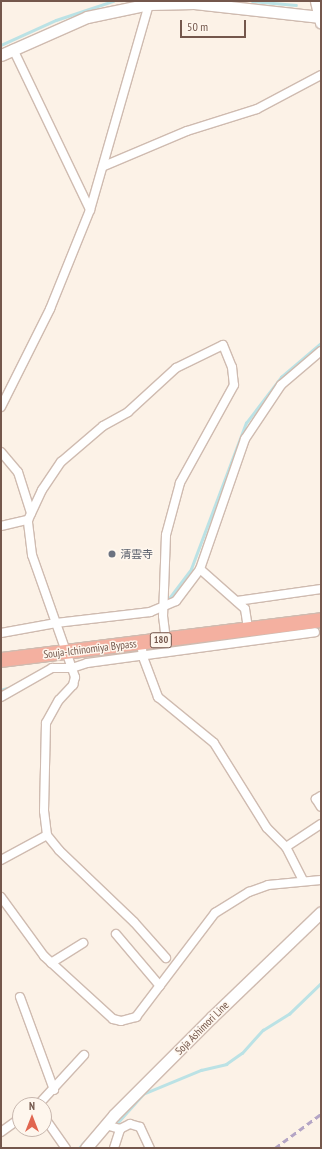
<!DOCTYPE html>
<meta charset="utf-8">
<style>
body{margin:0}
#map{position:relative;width:322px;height:1149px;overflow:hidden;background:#fcf2e7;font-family:"PT Sans Narrow","Noto Sans JP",sans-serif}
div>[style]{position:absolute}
.stream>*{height:2.5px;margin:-1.25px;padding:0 1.25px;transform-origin:1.25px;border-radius:1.25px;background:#bbe2e5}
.roads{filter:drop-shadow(1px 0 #cfbbb0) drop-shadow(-1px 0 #cfbbb0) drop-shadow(0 1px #cfbbb0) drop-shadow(0 -1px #cfbbb0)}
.street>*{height:8px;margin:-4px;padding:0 4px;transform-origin:4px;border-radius:4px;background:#fff}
.secondary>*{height:11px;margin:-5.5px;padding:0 5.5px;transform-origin:5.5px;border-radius:5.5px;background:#fff}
.highway>*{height:14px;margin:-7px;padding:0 7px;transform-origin:7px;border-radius:7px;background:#f4b0a0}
.rail>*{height:2.5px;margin-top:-1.25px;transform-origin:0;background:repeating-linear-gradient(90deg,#b4a5c5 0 6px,transparent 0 10px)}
.dots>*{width:11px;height:11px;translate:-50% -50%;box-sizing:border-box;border:2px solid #fef6ed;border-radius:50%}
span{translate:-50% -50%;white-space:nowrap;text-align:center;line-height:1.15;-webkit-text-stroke:3px #fef6ed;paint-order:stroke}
.shield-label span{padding:1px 3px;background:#fef6ed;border:1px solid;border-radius:3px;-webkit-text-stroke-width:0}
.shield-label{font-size:10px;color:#74574c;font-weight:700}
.worship-label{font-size:11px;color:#5b616d}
.left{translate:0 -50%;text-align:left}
.street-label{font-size:11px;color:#74574c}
.frame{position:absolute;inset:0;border:2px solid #74574c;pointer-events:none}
.north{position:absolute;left:12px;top:1097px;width:40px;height:40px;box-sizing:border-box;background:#fef6ed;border:1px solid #c7b6ad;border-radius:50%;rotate:0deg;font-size:11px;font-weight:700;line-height:16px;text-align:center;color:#74574c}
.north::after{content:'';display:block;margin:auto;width:14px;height:18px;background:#e16650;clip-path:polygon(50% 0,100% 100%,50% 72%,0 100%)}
.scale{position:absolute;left:180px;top:20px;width:66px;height:18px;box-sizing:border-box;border:2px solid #74574c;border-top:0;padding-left:5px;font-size:12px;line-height:14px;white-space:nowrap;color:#74574c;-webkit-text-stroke:3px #fef6ed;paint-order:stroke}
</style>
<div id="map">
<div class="stream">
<i style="left:252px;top:1px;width:44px;rotate:5.2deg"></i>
<i style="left:1px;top:45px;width:60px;rotate:-24.4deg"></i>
<i style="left:56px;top:20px;width:60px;rotate:-18.4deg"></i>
<i style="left:170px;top:597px;width:35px;rotate:-53deg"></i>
<i style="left:191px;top:569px;width:156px;rotate:-69.4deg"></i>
<i style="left:246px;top:423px;width:58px;rotate:-52.7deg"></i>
<i style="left:281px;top:377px;width:52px;rotate:-40.4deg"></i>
<i style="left:1px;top:690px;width:6px;rotate:-18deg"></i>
<i style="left:115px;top:1122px;width:3px"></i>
<i style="left:118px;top:1122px;width:38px;rotate:-48deg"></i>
<i style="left:143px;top:1094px;width:63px;rotate:-22.5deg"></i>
<i style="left:201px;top:1070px;width:26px;rotate:-13deg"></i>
<i style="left:226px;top:1064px;width:19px;rotate:-35deg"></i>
<i style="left:242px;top:1053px;width:31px;rotate:-48deg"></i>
<i style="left:263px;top:1030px;width:31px;rotate:-32deg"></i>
<i style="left:289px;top:1014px;width:45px;rotate:-44.1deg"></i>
<i style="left:79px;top:1148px;width:8px;rotate:-50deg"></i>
</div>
<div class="roads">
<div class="street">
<i style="left:13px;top:49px;width:178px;rotate:64.4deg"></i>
<i style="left:104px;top:166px;width:90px;rotate:-22.9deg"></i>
<i style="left:187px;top:131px;width:73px;rotate:-17.4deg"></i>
<i style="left:257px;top:109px;width:72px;rotate:-28deg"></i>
<i style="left:1px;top:407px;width:110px;rotate:-63.4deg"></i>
<i style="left:50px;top:309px;width:107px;rotate:-68deg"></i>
<i style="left:90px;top:210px;width:217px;rotate:-74deg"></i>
<i style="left:1px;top:452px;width:26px;rotate:50deg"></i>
<i style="left:18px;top:472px;width:43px;rotate:72.4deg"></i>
<i style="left:1px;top:526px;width:28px;rotate:-13deg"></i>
<i style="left:200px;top:569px;width:60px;rotate:41.6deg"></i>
<i style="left:245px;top:609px;width:20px;rotate:81deg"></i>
<i style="left:237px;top:601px;width:85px;rotate:-8.1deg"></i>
<i style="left:1px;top:633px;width:56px;rotate:-10.3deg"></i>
<i style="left:56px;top:623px;width:95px;rotate:-6.7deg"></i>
<i style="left:150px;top:612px;width:28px;rotate:-23deg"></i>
<i style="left:176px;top:601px;width:40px;rotate:-53deg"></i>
<i style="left:200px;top:569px;width:138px;rotate:-70.9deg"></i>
<i style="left:245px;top:439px;width:65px;rotate:-56.3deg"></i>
<i style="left:281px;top:385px;width:52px;rotate:-40.4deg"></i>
<i style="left:141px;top:642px;width:15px;rotate:82deg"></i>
<i style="left:143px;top:657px;width:43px;rotate:69.4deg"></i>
<i style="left:158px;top:697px;width:72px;rotate:39.4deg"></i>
<i style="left:214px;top:743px;width:100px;rotate:58.1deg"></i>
<i style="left:267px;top:828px;width:27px;rotate:45deg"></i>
<i style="left:286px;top:847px;width:38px;rotate:63deg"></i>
<i style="left:1px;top:697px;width:59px;rotate:-29.6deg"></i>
<i style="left:52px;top:668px;width:20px"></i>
<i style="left:72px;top:668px;width:16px;rotate:-18deg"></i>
<i style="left:87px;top:663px;width:230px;rotate:-7.7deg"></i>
<i style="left:321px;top:796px;width:6px;rotate:149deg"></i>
<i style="left:316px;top:799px;width:9px;rotate:58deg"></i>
<i style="left:286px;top:847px;width:42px;rotate:-33.3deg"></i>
<i style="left:1px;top:860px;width:52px;rotate:-28.5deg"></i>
<i style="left:1px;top:897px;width:73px;rotate:53.9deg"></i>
<i style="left:44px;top:956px;width:93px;rotate:42.4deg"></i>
<i style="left:113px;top:1019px;width:8px;rotate:14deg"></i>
<i style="left:121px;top:1021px;width:16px;rotate:-15deg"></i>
<i style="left:136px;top:1017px;width:131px;rotate:-52.8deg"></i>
<i style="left:215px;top:913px;width:40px;rotate:-32deg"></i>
<i style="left:249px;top:892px;width:20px;rotate:-20deg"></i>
<i style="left:268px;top:885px;width:53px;rotate:-5.4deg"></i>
<i style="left:116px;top:934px;width:68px;rotate:49.8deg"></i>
<i style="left:166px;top:958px;width:48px;rotate:-131.6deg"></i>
<i style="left:134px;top:922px;width:104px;rotate:-136.2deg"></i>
<i style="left:59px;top:850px;width:19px;rotate:-129deg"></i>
<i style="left:47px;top:835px;width:24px;rotate:-97deg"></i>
<i style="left:44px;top:811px;width:88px;rotate:-88.7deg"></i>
<i style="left:46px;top:723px;width:26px;rotate:-61deg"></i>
<i style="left:59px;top:700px;width:21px;rotate:-47deg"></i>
<i style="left:73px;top:685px;width:8px;rotate:-76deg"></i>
<i style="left:75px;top:677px;width:129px;rotate:-109.4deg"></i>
<i style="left:32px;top:555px;width:35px;rotate:-97deg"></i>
<i style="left:28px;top:520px;width:33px;rotate:-65deg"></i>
<i style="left:42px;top:490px;width:34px;rotate:-56deg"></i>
<i style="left:61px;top:462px;width:55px;rotate:-40.6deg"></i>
<i style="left:103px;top:426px;width:29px;rotate:-29deg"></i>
<i style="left:128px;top:412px;width:65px;rotate:-42.5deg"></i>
<i style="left:176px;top:368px;width:52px;rotate:-26.1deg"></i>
<i style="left:223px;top:345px;width:24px;rotate:68deg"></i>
<i style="left:232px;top:367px;width:18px;rotate:84deg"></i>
<i style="left:234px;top:385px;width:112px;rotate:118.9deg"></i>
<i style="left:180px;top:483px;width:54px;rotate:105.1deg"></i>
<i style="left:166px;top:535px;width:81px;rotate:92.1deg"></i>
<i style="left:163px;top:616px;width:23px;rotate:83deg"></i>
<i style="left:51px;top:963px;width:38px;rotate:-32deg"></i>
<i style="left:20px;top:997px;width:99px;rotate:69.9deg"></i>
<i style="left:38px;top:1105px;width:68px;rotate:-47.4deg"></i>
<i style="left:44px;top:1117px;width:38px;rotate:55deg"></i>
<i style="left:106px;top:1125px;width:15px;rotate:16deg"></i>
<i style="left:120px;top:1129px;width:11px;rotate:-27deg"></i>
<i style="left:130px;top:1124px;width:10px;rotate:17deg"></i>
<i style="left:140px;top:1127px;width:23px;rotate:65deg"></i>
<i style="left:1px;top:1132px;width:24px;rotate:-36deg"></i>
<i style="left:114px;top:1148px;width:20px;rotate:-72deg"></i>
</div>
<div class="secondary">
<i style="left:316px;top:1px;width:22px;rotate:77deg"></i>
<i style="left:1px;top:55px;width:94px;rotate:-23.8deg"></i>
<i style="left:87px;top:17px;width:63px;rotate:-11.8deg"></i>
<i style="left:149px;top:4px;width:45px;rotate:-1.3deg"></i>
<i style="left:194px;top:3px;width:127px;rotate:6.3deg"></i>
<i style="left:86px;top:1148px;width:43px;rotate:-49.7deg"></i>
<i style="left:114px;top:1115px;width:139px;rotate:-45deg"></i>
<i style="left:212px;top:1017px;width:151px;rotate:-43.9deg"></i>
</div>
<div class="highway">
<i style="left:1px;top:660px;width:322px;rotate:-7.1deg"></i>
</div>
</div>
<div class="rail">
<i style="left:275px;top:1148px;width:57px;rotate:-36.5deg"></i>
</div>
<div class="dots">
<i style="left:112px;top:554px;background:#6b7280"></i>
</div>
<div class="shield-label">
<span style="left:161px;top:640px">180</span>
</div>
<div class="worship-label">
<span class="left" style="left:120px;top:554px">清雲寺</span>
</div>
<div class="street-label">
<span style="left:90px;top:649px;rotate:-7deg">Souja-Ichinomiya Bypass</span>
<span style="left:202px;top:1028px;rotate:-45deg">Soja Ashimori Line</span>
</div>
<div class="frame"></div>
<div class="north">N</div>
<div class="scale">50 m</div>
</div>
